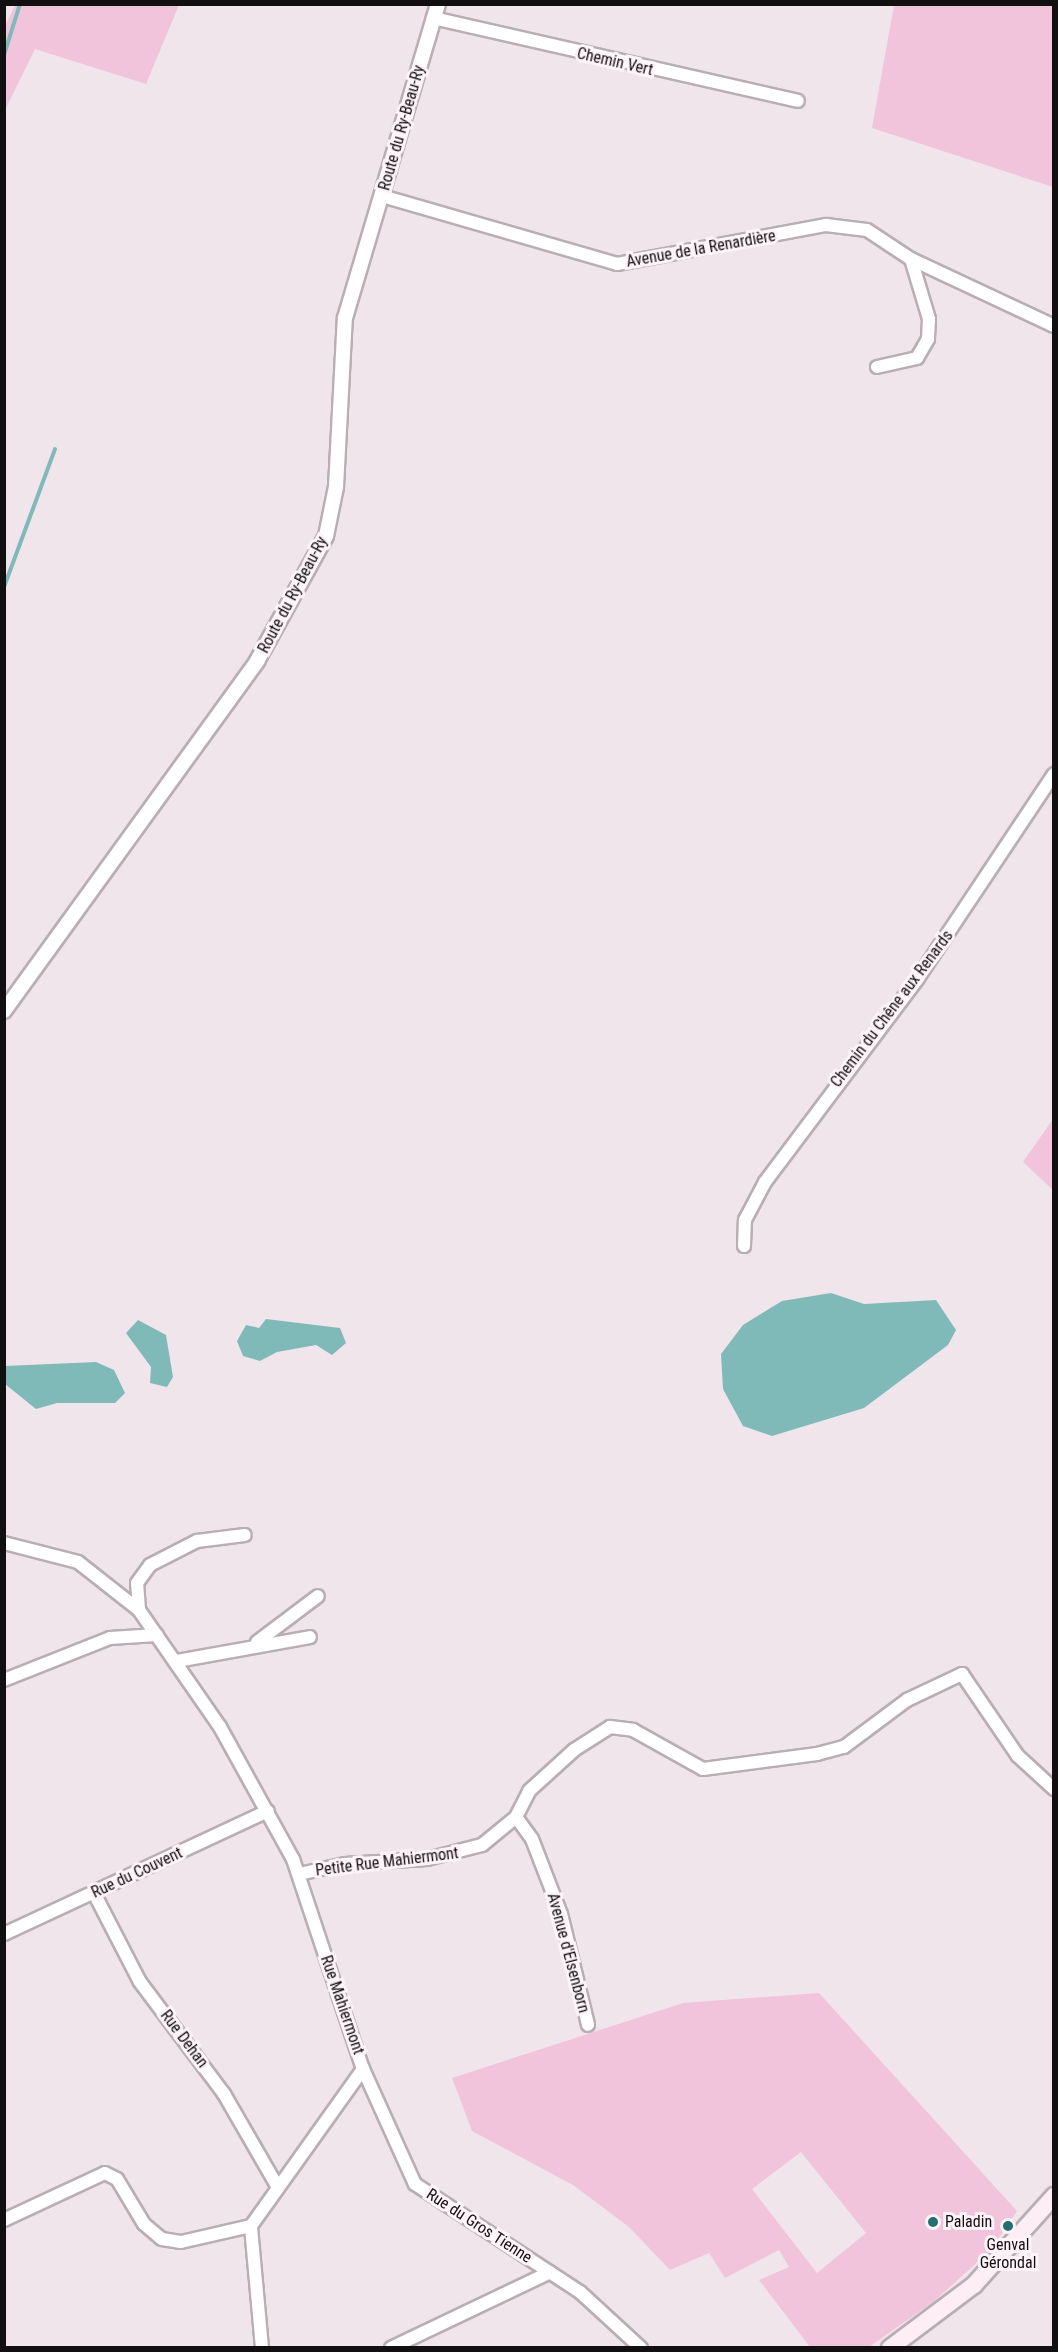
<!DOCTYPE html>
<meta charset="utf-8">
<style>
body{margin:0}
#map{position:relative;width:1058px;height:2352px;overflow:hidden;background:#f0e5eb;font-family:"Roboto Condensed",sans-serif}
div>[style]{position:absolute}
.green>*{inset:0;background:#f1c4dc}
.water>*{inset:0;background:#7fbab9}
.stream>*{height:4px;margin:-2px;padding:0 2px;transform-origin:2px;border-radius:2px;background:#7fbab9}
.roads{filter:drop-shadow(2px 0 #b8aeb3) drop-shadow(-2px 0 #b8aeb3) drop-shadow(0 2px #b8aeb3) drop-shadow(0 -2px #b8aeb3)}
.minor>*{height:12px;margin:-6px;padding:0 6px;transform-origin:6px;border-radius:6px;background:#fff}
.tertiary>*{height:14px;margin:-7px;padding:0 7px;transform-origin:7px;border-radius:7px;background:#fff}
.secondary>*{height:16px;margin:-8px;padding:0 8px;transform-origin:8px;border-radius:8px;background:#fdeef6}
.dots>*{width:16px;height:16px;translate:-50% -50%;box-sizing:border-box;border:3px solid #fef3f8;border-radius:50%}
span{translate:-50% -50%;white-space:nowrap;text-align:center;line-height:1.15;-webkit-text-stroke:6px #fef3f8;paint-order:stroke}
.street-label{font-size:16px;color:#120f11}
.poi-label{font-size:16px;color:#120f11}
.left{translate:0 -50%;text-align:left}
.frame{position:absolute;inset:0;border:6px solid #120f11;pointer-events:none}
</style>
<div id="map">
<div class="green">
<i style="clip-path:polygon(15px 5px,15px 4px,179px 5px,146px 84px,35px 49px,5px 110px,5px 26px)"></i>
<i style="clip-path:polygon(894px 5px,1053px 5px,1053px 187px,872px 128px)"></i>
<i style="clip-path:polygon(1053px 1119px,1053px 1190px,1023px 1162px)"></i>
<i style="clip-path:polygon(evenodd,819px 1993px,1017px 2211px,990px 2251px,933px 2302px,869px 2347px,810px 2347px,759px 2280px,789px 2267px,779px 2250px,725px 2278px,709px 2253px,670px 2270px,629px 2227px,573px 2185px,472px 2131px,452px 2078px,683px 2003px,819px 1993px,801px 2152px,866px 2233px,817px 2273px,752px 2189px,801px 2152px)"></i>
</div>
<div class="water">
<i style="clip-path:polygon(831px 1293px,864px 1304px,936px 1300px,956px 1330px,948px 1345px,864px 1408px,772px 1436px,743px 1426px,723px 1389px,721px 1354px,743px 1325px,782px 1301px)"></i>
<i style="clip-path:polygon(266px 1319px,340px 1328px,346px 1343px,332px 1355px,316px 1345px,277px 1352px,260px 1361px,243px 1356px,237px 1341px,246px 1325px,259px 1328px)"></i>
<i style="clip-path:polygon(138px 1320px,166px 1335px,173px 1377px,167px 1387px,150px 1383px,151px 1367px,126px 1333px)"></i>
<i style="clip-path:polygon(96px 1362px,114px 1370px,125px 1393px,115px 1403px,57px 1403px,36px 1409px,5px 1384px,5px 1366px)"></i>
</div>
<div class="stream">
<i style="left:4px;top:55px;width:53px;rotate:-72.6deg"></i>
<i style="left:4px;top:587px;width:147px;rotate:-69.7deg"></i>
</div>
<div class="roads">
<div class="minor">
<i style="left:433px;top:18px;width:374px;rotate:12.8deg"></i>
<i style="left:382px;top:196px;width:245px;rotate:16.1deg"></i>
<i style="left:617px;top:264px;width:213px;rotate:-10.6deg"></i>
<i style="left:826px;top:225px;width:41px;rotate:7deg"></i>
<i style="left:867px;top:230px;width:53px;rotate:33.4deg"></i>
<i style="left:911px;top:259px;width:63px;rotate:73.3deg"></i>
<i style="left:929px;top:319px;width:20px;rotate:93deg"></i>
<i style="left:928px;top:339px;width:22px;rotate:120deg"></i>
<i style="left:917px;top:358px;width:41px;rotate:167.3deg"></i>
<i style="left:911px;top:259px;width:158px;rotate:25.1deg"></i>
<i style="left:744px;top:1246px;width:26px;rotate:-88deg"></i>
<i style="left:745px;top:1220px;width:43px;rotate:-62.2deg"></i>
<i style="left:765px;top:1182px;width:255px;rotate:-53.1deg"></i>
<i style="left:918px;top:978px;width:245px;rotate:-56.3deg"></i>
<i style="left:4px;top:1543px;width:76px;rotate:14.4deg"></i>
<i style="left:78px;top:1562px;width:78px;rotate:38.2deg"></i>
<i style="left:139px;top:1610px;width:142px;rotate:55.3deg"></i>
<i style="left:220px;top:1727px;width:151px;rotate:61.1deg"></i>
<i style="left:293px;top:1859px;width:221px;rotate:71.6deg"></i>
<i style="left:363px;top:2069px;width:126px;rotate:65.7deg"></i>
<i style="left:415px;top:2184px;width:197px;rotate:33.2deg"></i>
<i style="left:580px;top:2292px;width:83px;rotate:42.6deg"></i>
<i style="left:139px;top:1610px;width:27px;rotate:-94deg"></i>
<i style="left:137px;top:1583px;width:22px;rotate:-54deg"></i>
<i style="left:150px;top:1565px;width:53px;rotate:-27.1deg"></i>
<i style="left:197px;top:1541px;width:48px;rotate:-7.1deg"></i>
<i style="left:257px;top:1642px;width:76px;rotate:-37deg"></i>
<i style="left:177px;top:1661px;width:135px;rotate:-10.2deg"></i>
<i style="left:4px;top:1680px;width:114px;rotate:-21.6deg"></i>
<i style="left:110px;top:1638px;width:47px;rotate:-3.7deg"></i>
<i style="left:516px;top:1817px;width:27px;rotate:54deg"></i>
<i style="left:532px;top:1839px;width:80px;rotate:68.9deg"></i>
<i style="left:561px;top:1914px;width:114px;rotate:76.3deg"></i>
<i style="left:299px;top:1874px;width:47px;rotate:-12.3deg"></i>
<i style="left:345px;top:1864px;width:82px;rotate:-3.5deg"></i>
<i style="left:427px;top:1859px;width:57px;rotate:-14.3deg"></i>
<i style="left:482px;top:1845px;width:44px;rotate:-39.5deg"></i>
<i style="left:516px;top:1817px;width:29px;rotate:-63deg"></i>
<i style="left:529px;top:1791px;width:61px;rotate:-42.3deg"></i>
<i style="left:574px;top:1750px;width:43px;rotate:-32.6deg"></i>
<i style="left:610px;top:1727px;width:23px;rotate:7deg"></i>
<i style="left:633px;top:1730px;width:80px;rotate:29.1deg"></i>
<i style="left:703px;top:1769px;width:115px;rotate:-7.5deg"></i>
<i style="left:817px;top:1754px;width:28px;rotate:-15deg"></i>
<i style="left:844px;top:1747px;width:79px;rotate:-36.7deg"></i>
<i style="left:907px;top:1700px;width:61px;rotate:-25.3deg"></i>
<i style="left:962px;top:1674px;width:99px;rotate:55.7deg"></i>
<i style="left:1018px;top:1756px;width:49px;rotate:42.5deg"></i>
<i style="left:94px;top:1893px;width:100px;rotate:62.7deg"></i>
<i style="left:140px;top:1982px;width:140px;rotate:53.1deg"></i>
<i style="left:224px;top:2094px;width:104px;rotate:60deg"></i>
<i style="left:4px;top:1934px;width:291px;rotate:-25deg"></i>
<i style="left:4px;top:2220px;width:111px;rotate:-25deg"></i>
<i style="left:105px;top:2173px;width:13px;rotate:27deg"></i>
<i style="left:117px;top:2179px;width:52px;rotate:59deg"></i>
<i style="left:144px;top:2224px;width:23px;rotate:40deg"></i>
<i style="left:162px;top:2239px;width:19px;rotate:9deg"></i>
<i style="left:181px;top:2242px;width:72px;rotate:-12.9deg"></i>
<i style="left:262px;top:2348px;width:122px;rotate:-95.2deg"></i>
<i style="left:251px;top:2226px;width:193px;rotate:-54.5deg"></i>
<i style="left:391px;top:2348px;width:176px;rotate:-25.5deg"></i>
</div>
<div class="tertiary">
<i style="left:4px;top:1011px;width:432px;rotate:-54.1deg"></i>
<i style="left:257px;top:661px;width:143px;rotate:-61.1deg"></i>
<i style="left:326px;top:536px;width:50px;rotate:-78.5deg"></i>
<i style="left:336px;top:487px;width:169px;rotate:-87deg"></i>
<i style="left:345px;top:318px;width:327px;rotate:-73.5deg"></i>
</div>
<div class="secondary">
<i style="left:890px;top:2348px;width:105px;rotate:-36.9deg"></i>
<i style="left:974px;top:2285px;width:120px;rotate:-48deg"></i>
</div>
</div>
<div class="dots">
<i style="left:933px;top:2222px;background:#246f6f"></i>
<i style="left:1008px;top:2226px;background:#246f6f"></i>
</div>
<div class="street-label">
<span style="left:615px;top:62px;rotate:13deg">Chemin Vert</span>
<span style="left:402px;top:128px;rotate:-74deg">Route du Ry-Beau-Ry</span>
<span style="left:701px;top:249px;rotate:-10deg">Avenue de la Renardière</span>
<span style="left:293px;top:595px;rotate:-62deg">Route du Ry-Beau-Ry</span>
<span style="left:892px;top:1009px;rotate:-53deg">Chemin du Chêne aux Renards</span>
<span style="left:387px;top:1862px;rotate:-7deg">Petite Rue Mahiermont</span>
<span style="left:137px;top:1873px;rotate:-25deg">Rue du Couvent</span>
<span style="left:568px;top:1953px;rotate:75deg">Avenue d'Elsenborn</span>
<span style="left:342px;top:2005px;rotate:71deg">Rue Mahiermont</span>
<span style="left:184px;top:2039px;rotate:53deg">Rue Dehan</span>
<span style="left:479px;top:2226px;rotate:33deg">Rue du Gros Tienne</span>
</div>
<div class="poi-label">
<span class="left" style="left:945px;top:2222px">Paladin</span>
<span style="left:1008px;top:2254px">Genval<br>Gérondal</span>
</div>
<div class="frame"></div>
</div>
